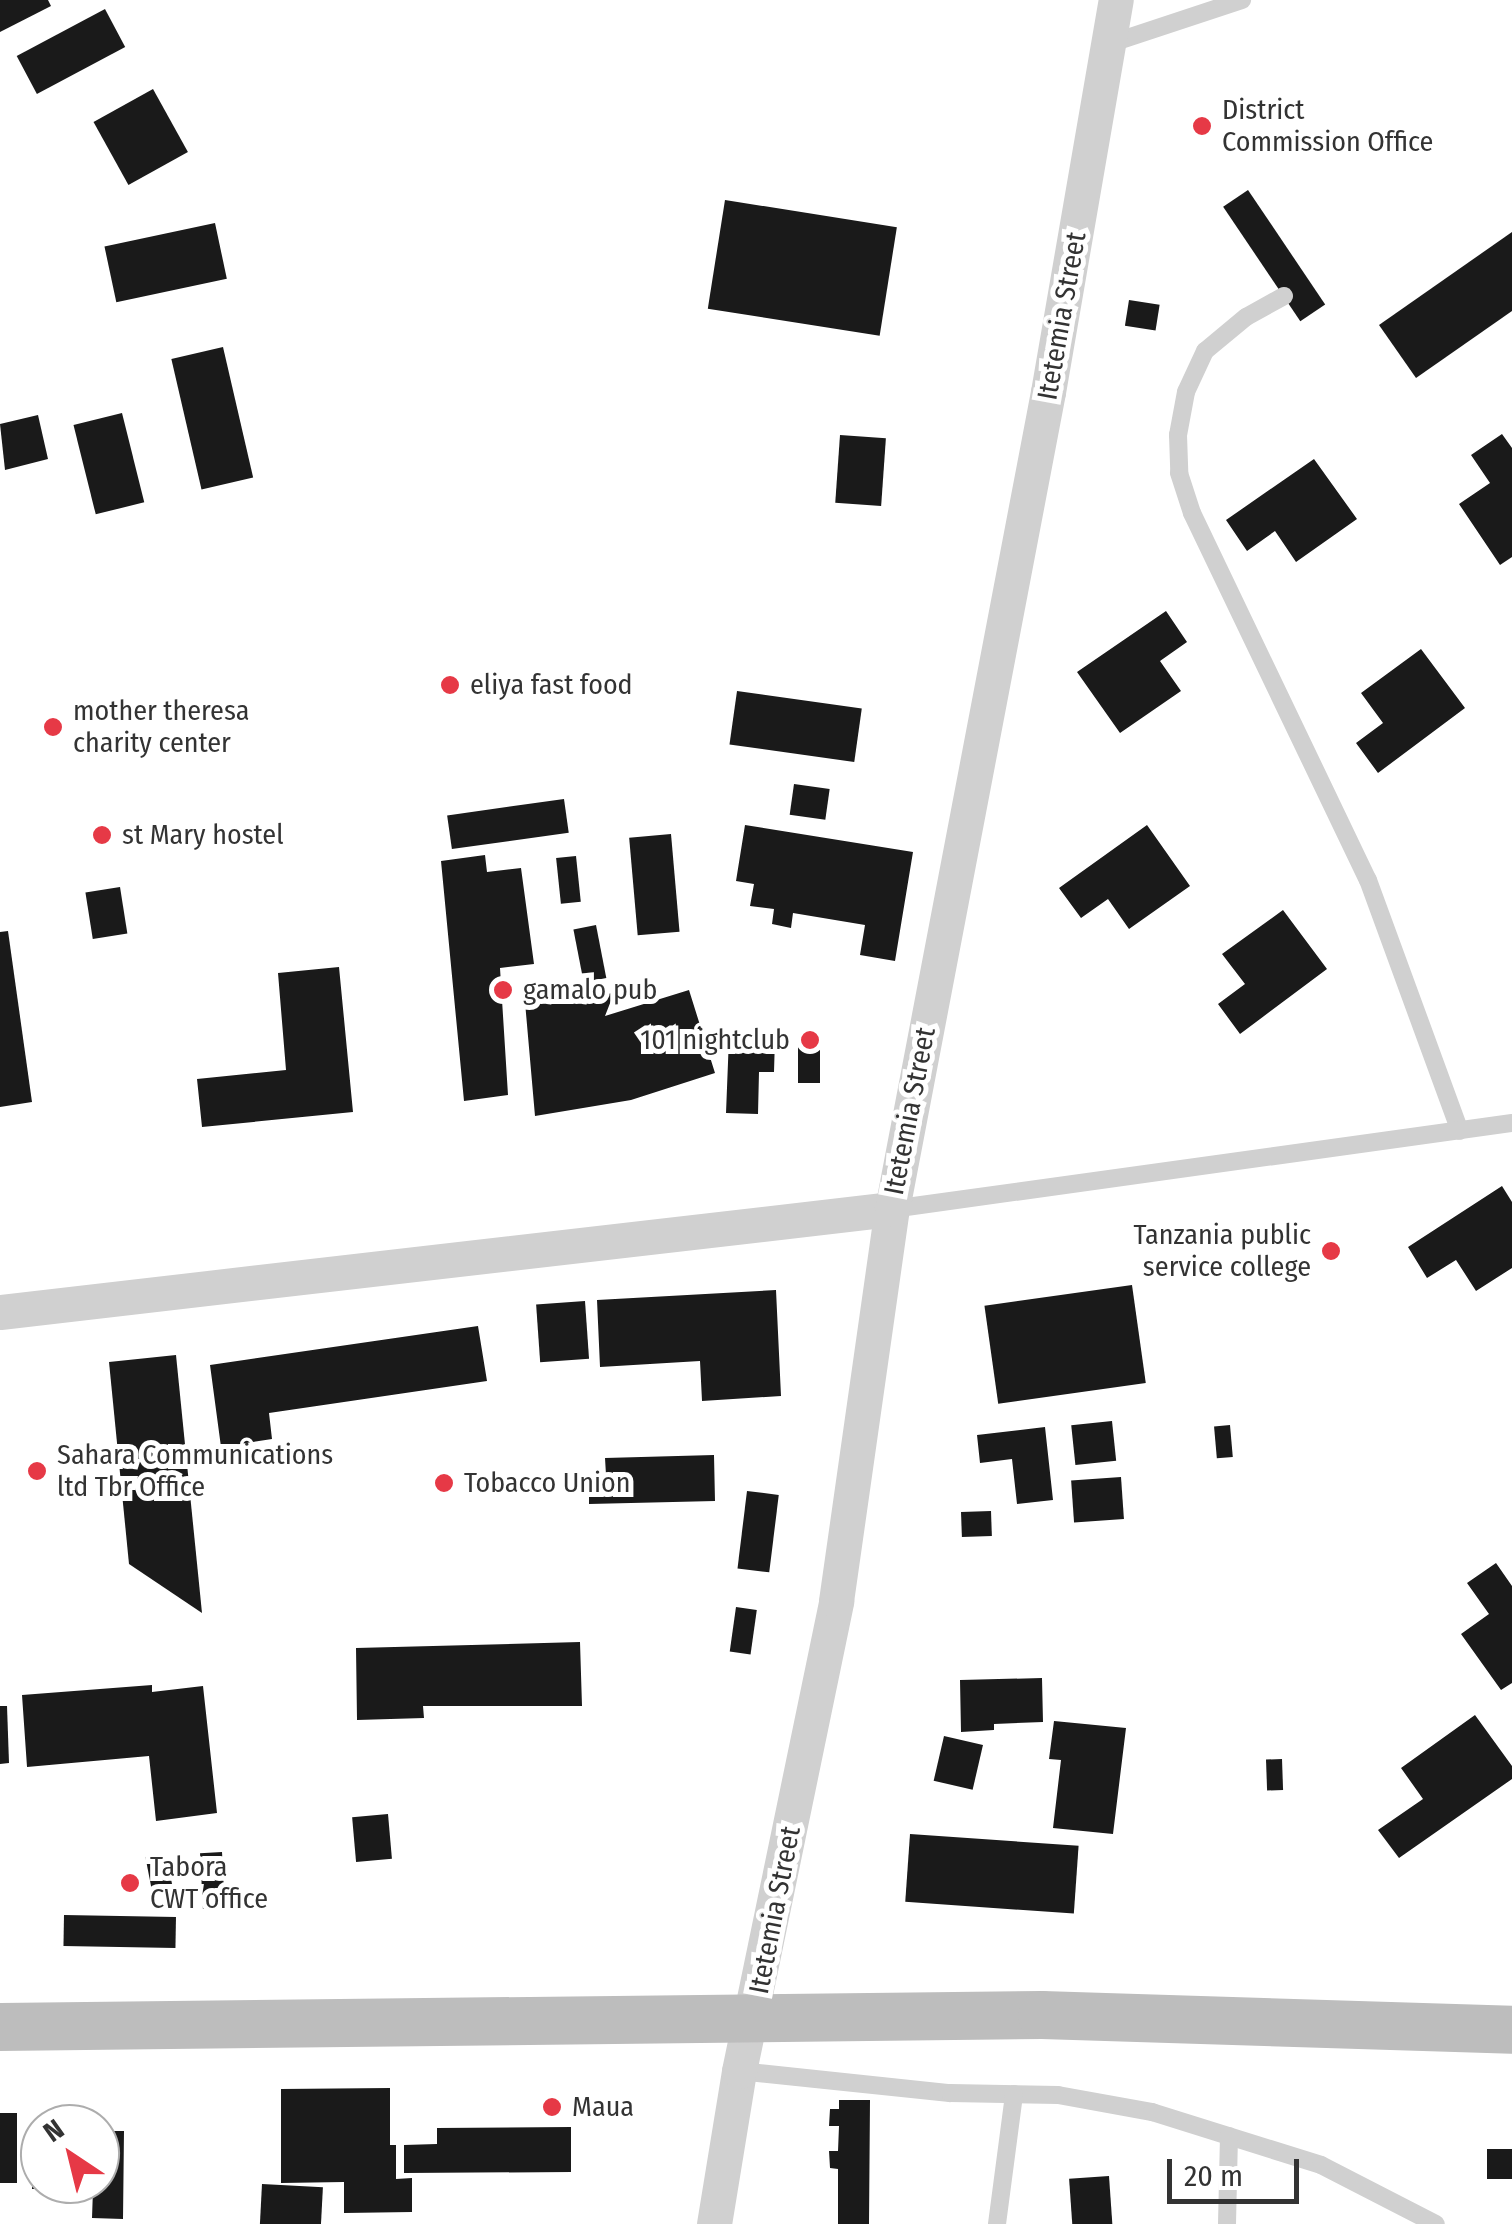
<!DOCTYPE html>
<style>
body{margin:0}
#map{position:relative;width:1512px;height:2224px;overflow:hidden;background:#fff;font-family:"Fira Sans Condensed",sans-serif}
div>[style]{position:absolute}
.building>*{inset:0;background:#1a1a1a;transform-origin:0 0}
.service>*{height:18px;margin:-9px;padding:0 9px;transform-origin:9px;border-radius:9px;background:#d0d0d0}
.minor>*{height:35px;margin:-17.5px;padding:0 17.5px;transform-origin:17.5px;border-radius:17.5px;background:#d0d0d0}
.secondary>*{height:48px;margin:-24px;padding:0 24px;transform-origin:24px;border-radius:24px;background:#bdbdbd}
.dots>*{width:28px;height:28px;translate:-50% -50%;box-sizing:border-box;border:5px solid #fff;border-radius:50%}
span{translate:-50% -50%;white-space:nowrap;text-align:center;line-height:1.15;-webkit-text-stroke:10px #fff;paint-order:stroke}
.poi-label{font-size:28px;color:#333}
.left{translate:0 -50%;text-align:left}
.right{translate:-100% -50%;text-align:right}
.street-label{font-size:28px;color:#333}
.north{position:absolute;left:20px;top:2104px;width:100px;height:100px;box-sizing:border-box;background:#fff;border:2px solid #adadad;border-radius:50%;rotate:325deg;font-size:28px;font-weight:700;line-height:40px;text-align:center;color:#333}
.north::after{content:'';display:block;margin:auto;width:35px;height:45px;background:#e63946;clip-path:polygon(50% 0,100% 100%,50% 72%,0 100%)}
.scale{position:absolute;left:1167px;top:2159px;width:132px;height:45px;box-sizing:border-box;border:5px solid #333;border-top:0;padding-left:12px;font-size:30px;line-height:35px;white-space:nowrap;color:#333;-webkit-text-stroke:8px #fff;paint-order:stroke}
</style>
<div id="map">
<div class="building">
<i style="clip-path:polygon(0 0,48px 0,51px 6px,0 32px)"></i>
<i style="left:105px;top:9px;width:43px;height:100px;rotate:62deg"></i>
<i style="left:153px;top:89px;width:72px;height:68px;rotate:61deg"></i>
<i style="left:1248px;top:190px;width:138px;height:30px;rotate:56deg"></i>
<i style="left:725px;top:200px;width:174px;height:110px;rotate:9deg"></i>
<i style="left:215px;top:223px;width:57px;height:113px;rotate:78deg"></i>
<i style="clip-path:polygon(1512px 232px,1512px 311px,1416px 378px,1379px 325px)"></i>
<i style="left:1129px;top:300px;width:31px;height:26px;rotate:9deg"></i>
<i style="left:223px;top:347px;width:134px;height:53px;rotate:77deg"></i>
<i style="left:122px;top:413px;width:92px;height:50px;rotate:76deg"></i>
<i style="clip-path:polygon(38px 415px,48px 459px,5px 470px,0 424px)"></i>
<i style="clip-path:polygon(1502px 434px,1512px 448px,1512px 557px,1500px 565px,1459px 504px,1490px 483px,1471px 455px)"></i>
<i style="left:840px;top:435px;width:46px;height:68px;rotate:4deg"></i>
<i style="clip-path:polygon(1314px 459px,1357px 519px,1296px 562px,1275px 531px,1247px 551px,1226px 520px)"></i>
<i style="clip-path:polygon(1166px 611px,1187px 642px,1160px 661px,1181px 691px,1120px 733px,1077px 672px)"></i>
<i style="clip-path:polygon(1421px 649px,1465px 708px,1378px 773px,1356px 743px,1383px 723px,1361px 693px)"></i>
<i style="left:737px;top:691px;width:126px;height:54px;rotate:8deg"></i>
<i style="left:794px;top:784px;width:36px;height:31px;rotate:8deg"></i>
<i style="left:564px;top:799px;width:34px;height:118px;rotate:82deg"></i>
<i style="clip-path:polygon(745px 825px,913px 852px,895px 961px,860px 955px,865px 925px,793px 913px,791px 928px,772px 924px,774px 909px,750px 906px,754px 884px,736px 881px)"></i>
<i style="clip-path:polygon(1147px 825px,1190px 886px,1129px 929px,1108px 899px,1081px 918px,1059px 888px)"></i>
<i style="left:671px;top:834px;width:98px;height:42px;rotate:85deg"></i>
<i style="clip-path:polygon(485px 855px,487px 872px,521px 868px,534px 964px,500px 968px,508px 1095px,464px 1101px,441px 861px)"></i>
<i style="left:576px;top:856px;width:46px;height:20px;rotate:84deg"></i>
<i style="left:120px;top:887px;width:47px;height:35px;rotate:81deg"></i>
<i style="clip-path:polygon(1283px 910px,1327px 969px,1240px 1034px,1218px 1004px,1245px 984px,1222px 954px)"></i>
<i style="left:596px;top:925px;width:54px;height:23px;rotate:79deg"></i>
<i style="clip-path:polygon(8px 931px,32px 1102px,0 1107px,0 932px)"></i>
<i style="clip-path:polygon(339px 967px,353px 1112px,202px 1127px,197px 1079px,286px 1070px,278px 973px)"></i>
<i style="clip-path:polygon(689px 990px,715px 1073px,631px 1100px,535px 1116px,525px 1002px,614px 993px,605px 1016px)"></i>
<i style="clip-path:polygon(729px 1037px,775px 1038px,774px 1072px,759px 1072px,758px 1114px,726px 1113px)"></i>
<i style="left:798px;top:1044px;width:22px;height:39px"></i>
<i style="clip-path:polygon(1502px 1186px,1512px 1202px,1512px 1268px,1476px 1291px,1456px 1260px,1427px 1278px,1408px 1247px)"></i>
<i style="left:1132px;top:1285px;width:99px;height:149px;rotate:82deg"></i>
<i style="clip-path:polygon(776px 1290px,781px 1396px,702px 1401px,700px 1361px,600px 1367px,597px 1300px)"></i>
<i style="left:585px;top:1301px;width:58px;height:49px;rotate:86deg"></i>
<i style="clip-path:polygon(478px 1326px,487px 1381px,269px 1413px,272px 1439px,221px 1447px,210px 1365px)"></i>
<i style="clip-path:polygon(176px 1355px,202px 1613px,129px 1564px,109px 1362px)"></i>
<i style="left:1112px;top:1421px;width:40px;height:41px;rotate:84deg"></i>
<i style="left:1230px;top:1425px;width:32px;height:16px;rotate:85deg"></i>
<i style="clip-path:polygon(1045px 1427px,1053px 1500px,1017px 1504px,1012px 1459px,980px 1463px,977px 1435px)"></i>
<i style="clip-path:polygon(714px 1455px,715px 1501px,589px 1504px,589px 1476px,606px 1475px,605px 1458px)"></i>
<i style="left:1121px;top:1477px;width:42px;height:50px;rotate:86deg"></i>
<i style="left:747px;top:1491px;width:32px;height:78px;rotate:7deg"></i>
<i style="left:991px;top:1511px;width:25px;height:30px;rotate:88deg"></i>
<i style="clip-path:polygon(1496px 1563px,1512px 1586px,1512px 1683px,1501px 1690px,1461px 1634px,1489px 1614px,1467px 1583px)"></i>
<i style="left:736px;top:1607px;width:21px;height:45px;rotate:8deg"></i>
<i style="clip-path:polygon(580px 1642px,582px 1706px,423px 1706px,424px 1718px,357px 1720px,356px 1648px)"></i>
<i style="clip-path:polygon(1042px 1678px,1043px 1722px,994px 1724px,994px 1730px,961px 1732px,960px 1680px)"></i>
<i style="clip-path:polygon(152px 1685px,152px 1692px,203px 1686px,217px 1813px,156px 1821px,149px 1756px,27px 1767px,22px 1695px)"></i>
<i style="clip-path:polygon(0 1706px,7px 1706px,9px 1763px,0 1764px)"></i>
<i style="clip-path:polygon(1475px 1715px,1512px 1766px,1512px 1779px,1399px 1858px,1378px 1830px,1423px 1799px,1401px 1768px)"></i>
<i style="clip-path:polygon(1054px 1721px,1126px 1728px,1113px 1834px,1053px 1828px,1061px 1760px,1049px 1759px)"></i>
<i style="left:944px;top:1736px;width:40px;height:46px;rotate:13deg"></i>
<i style="left:1282px;top:1759px;width:31px;height:16px;rotate:88deg"></i>
<i style="left:388px;top:1814px;width:45px;height:36px;rotate:85deg"></i>
<i style="left:910px;top:1834px;width:169px;height:68px;rotate:4deg"></i>
<i style="left:222px;top:1852px;width:56px;height:22px;rotate:87deg"></i>
<i style="left:166px;top:1853px;width:36px;height:21px;rotate:79deg"></i>
<i style="left:64px;top:1915px;width:112px;height:31px;rotate:1deg"></i>
<i style="clip-path:polygon(390px 2088px,390px 2145px,396px 2145px,396px 2179px,412px 2178px,412px 2212px,344px 2213px,344px 2182px,281px 2183px,281px 2089px)"></i>
<i style="clip-path:polygon(839px 2100px,870px 2100px,869px 2224px,838px 2224px,838px 2169px,830px 2168px,829px 2151px,838px 2151px,839px 2126px,829px 2126px,830px 2109px,839px 2109px)"></i>
<i style="left:0;top:2113px;width:17px;height:70px"></i>
<i style="clip-path:polygon(571px 2127px,571px 2172px,404px 2173px,404px 2145px,437px 2144px,437px 2128px)"></i>
<i style="clip-path:polygon(32px 2131px,40px 2131px,40px 2184px,100px 2184px,100px 2131px,124px 2131px,123px 2219px,92px 2218px,93px 2189px,32px 2189px)"></i>
<i style="left:1512px;top:2149px;width:30px;height:25px;rotate:90deg"></i>
<i style="left:1109px;top:2176px;width:48px;height:40px;rotate:86deg"></i>
<i style="left:262px;top:2184px;width:61px;height:40px;rotate:3deg"></i>
</div>
<div class="service">
<i style="left:1112px;top:43px;width:137px;rotate:-18.3deg"></i>
<i style="left:1284px;top:296px;width:43px;rotate:151.1deg"></i>
<i style="left:1246px;top:317px;width:53px;rotate:140.3deg"></i>
<i style="left:1205px;top:351px;width:45px;rotate:114.9deg"></i>
<i style="left:1186px;top:392px;width:44px;rotate:100.5deg"></i>
<i style="left:1178px;top:435px;width:38px;rotate:88deg"></i>
<i style="left:1179px;top:473px;width:42px;rotate:72deg"></i>
<i style="left:1192px;top:513px;width:407px;rotate:64.4deg"></i>
<i style="left:1368px;top:880px;width:267px;rotate:69.9deg"></i>
<i style="left:892px;top:1209px;width:626px;rotate:-7.9deg"></i>
<i style="left:739px;top:2071px;width:212px;rotate:6deg"></i>
<i style="left:950px;top:2093px;width:108px;rotate:1.1deg"></i>
<i style="left:1058px;top:2095px;width:96px;rotate:10.3deg"></i>
<i style="left:1152px;top:2112px;width:177px;rotate:17.4deg"></i>
<i style="left:1321px;top:2165px;width:129px;rotate:27.2deg"></i>
<i style="left:997px;top:2224px;width:131px;rotate:-82.5deg"></i>
<i style="left:1227px;top:2224px;width:88px;rotate:-88.7deg"></i>
</div>
<div class="minor">
<i style="left:0;top:1312px;width:898px;rotate:-6.59deg"></i>
<i style="left:714px;top:2224px;width:155px;rotate:-80.7deg"></i>
<i style="left:739px;top:2071px;width:480px;rotate:-78.3deg"></i>
<i style="left:836px;top:1601px;width:396px;rotate:-81.9deg"></i>
<i style="left:892px;top:1209px;width:832px;rotate:-79.19deg"></i>
<i style="left:1048px;top:392px;width:398px;rotate:-80.2deg"></i>
</div>
<div class="secondary">
<i style="left:0;top:2027px;width:1042px;rotate:-0.66deg"></i>
<i style="left:1042px;top:2015px;width:470px;rotate:1.8deg"></i>
</div>
<div class="dots">
<i style="left:1202px;top:126px;background:#e63946"></i>
<i style="left:450px;top:685px;background:#e63946"></i>
<i style="left:53px;top:727px;background:#e63946"></i>
<i style="left:102px;top:835px;background:#e63946"></i>
<i style="left:503px;top:990px;background:#e63946"></i>
<i style="left:810px;top:1040px;background:#e63946"></i>
<i style="left:1331px;top:1251px;background:#e63946"></i>
<i style="left:37px;top:1471px;background:#e63946"></i>
<i style="left:444px;top:1483px;background:#e63946"></i>
<i style="left:130px;top:1883px;background:#e63946"></i>
<i style="left:552px;top:2107px;background:#e63946"></i>
</div>
<div class="poi-label">
<span class="left" style="left:1222px;top:126px">District<br>Commission Office</span>
<span class="left" style="left:470px;top:685px">eliya fast food</span>
<span class="left" style="left:73px;top:727px">mother theresa<br>charity center</span>
<span class="left" style="left:122px;top:835px">st Mary hostel</span>
<span class="left" style="left:523px;top:990px">gamalo pub</span>
<span class="right" style="left:790px;top:1040px">101 nightclub</span>
<span class="right" style="left:1311px;top:1251px">Tanzania public<br>service college</span>
<span class="left" style="left:57px;top:1471px">Sahara Communications<br>ltd Tbr Office</span>
<span class="left" style="left:464px;top:1483px">Tobacco Union</span>
<span class="left" style="left:150px;top:1883px">Tabora<br>CWT office</span>
<span class="left" style="left:572px;top:2107px">Maua</span>
</div>
<div class="street-label">
<span style="left:1062px;top:316px;rotate:-80deg">Itetemia Street</span>
<span style="left:910px;top:1111px;rotate:-79deg">Itetemia Street</span>
<span style="left:775px;top:1910px;rotate:-79deg">Itetemia Street</span>
</div>
<div class="north">N</div>
<div class="scale">20 m</div>
</div>
